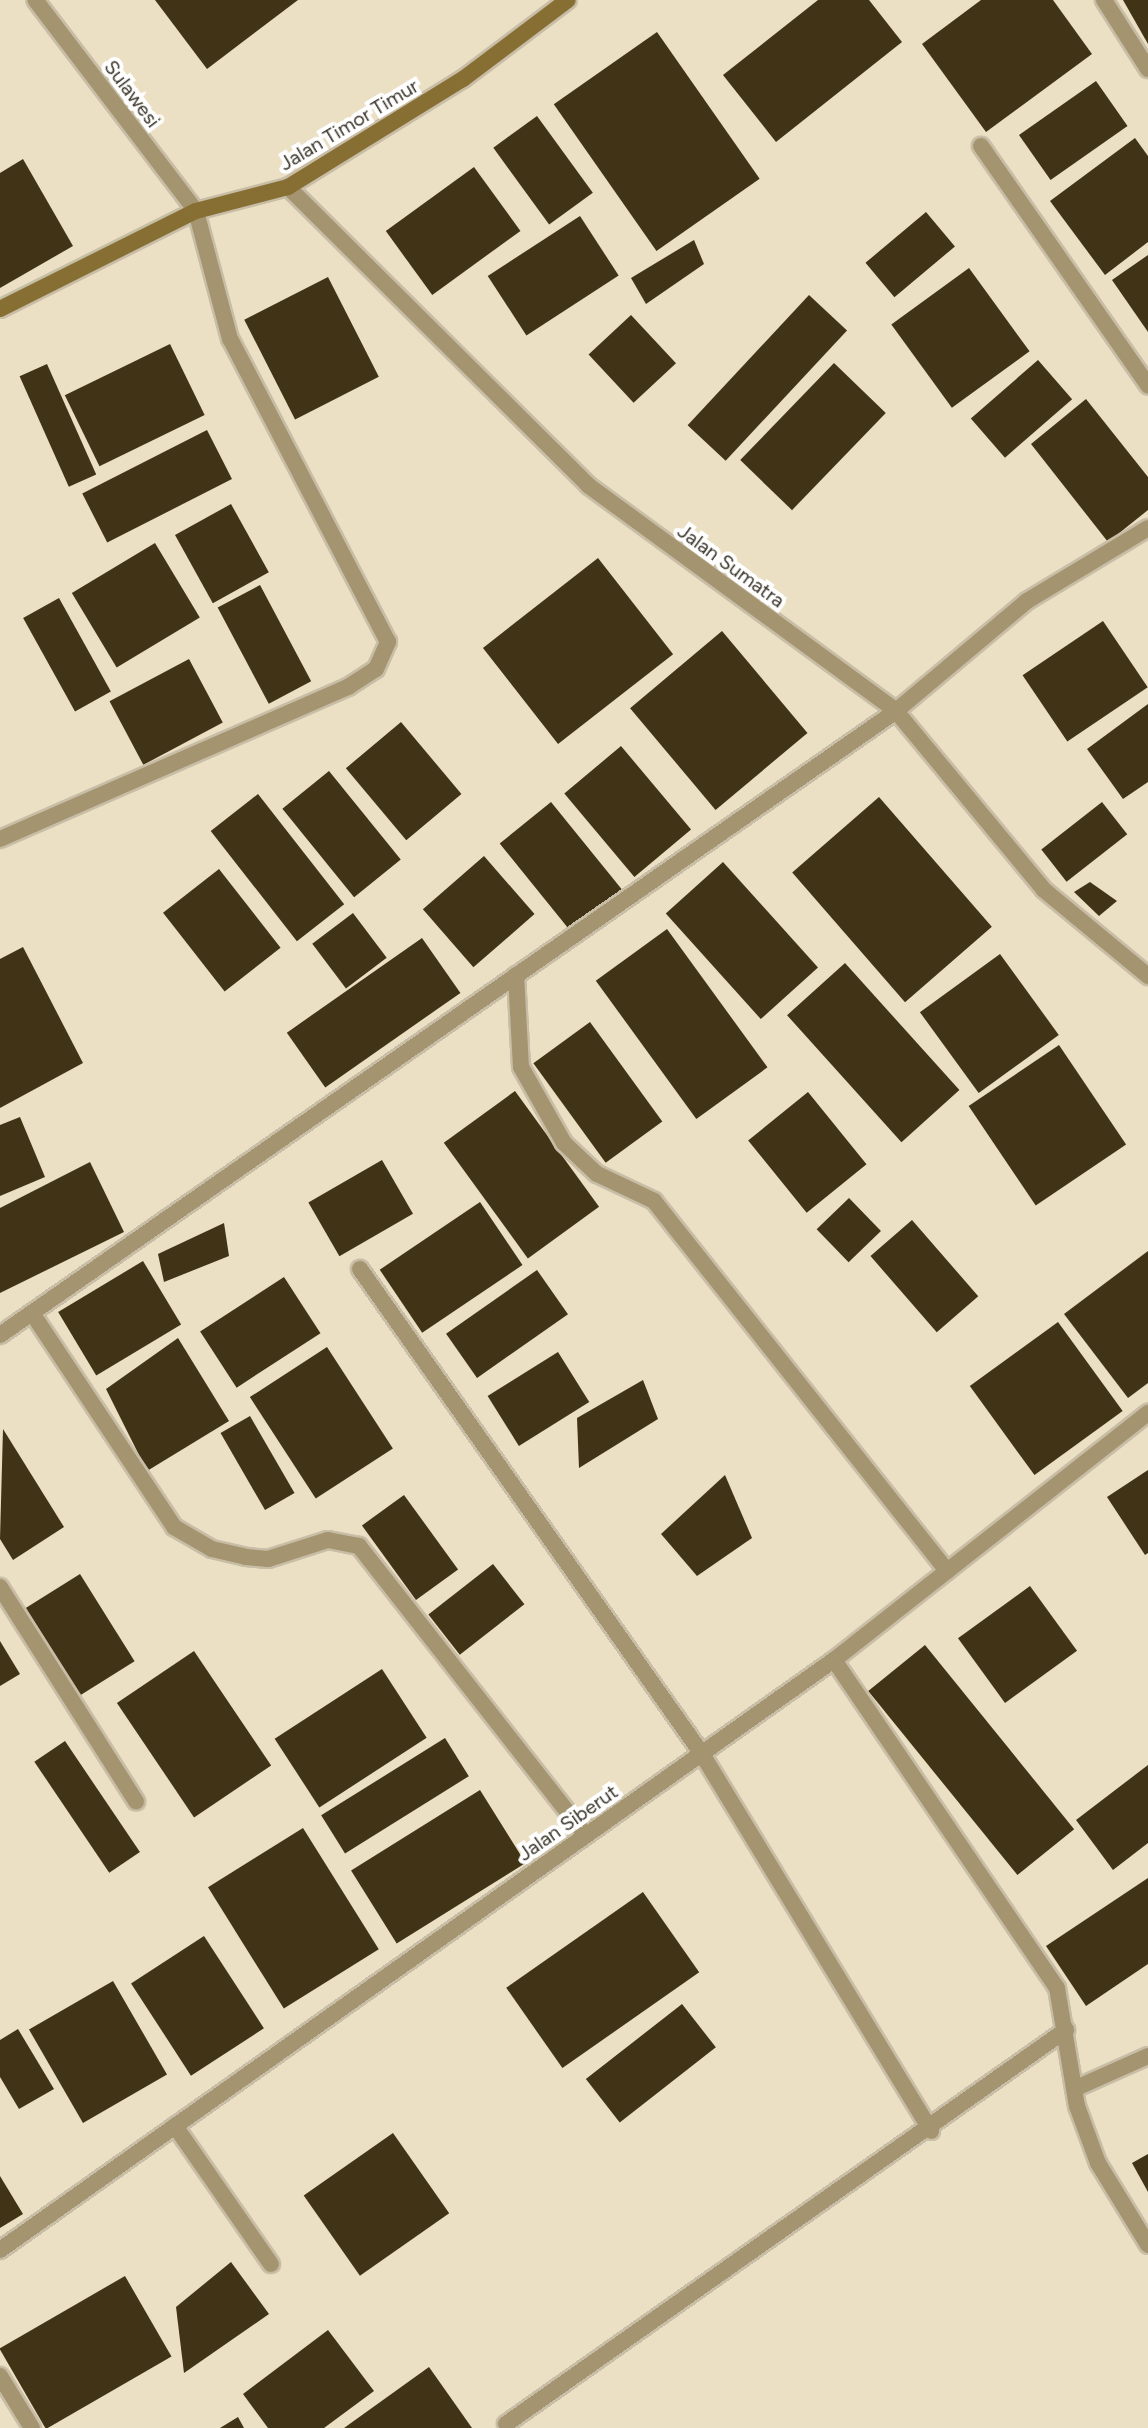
<!DOCTYPE html>
<style>
body{margin:0}
#map{position:relative;width:1148px;height:2428px;overflow:hidden;background:#ebdfc4;font-family:Figtree,sans-serif}
div>[style]{position:absolute}
.building>*{inset:0;background:#413416;transform-origin:0 0}
.roads{filter:drop-shadow(2px 0 #c8bda6) drop-shadow(-2px 0 #c8bda6) drop-shadow(0 2px #c8bda6) drop-shadow(0 -2px #c8bda6)}
.lane>*{height:16px;margin:-8px;padding:0 8px;transform-origin:8px;border-radius:8px;background:#a4946f}
.street>*{height:16px;margin:-8px;padding:0 8px;transform-origin:8px;border-radius:8px;background:#a4946f}
.secondary>*{height:16px;margin:-8px;padding:0 8px;transform-origin:8px;border-radius:8px;background:#876f34}
span{translate:-50% -50%;white-space:nowrap;text-align:center;line-height:1.15;-webkit-text-stroke:8px #fff;paint-order:stroke}
.street-label{font-size:20px;color:#3b372c}
</style>
<div id="map">
<div class="building">
<i style="clip-path:polygon(155px 0,298px 0,207px 69px)"></i>
<i style="clip-path:polygon(818px 0,869px 0,902px 42px,776px 142px,723px 75px)"></i>
<i style="clip-path:polygon(981px 0,1053px 0,1092px 54px,986px 132px,922px 44px)"></i>
<i style="clip-path:polygon(1123px 0,1148px 0,1148px 44px)"></i>
<i style="left:657px;top:32px;width:179px;height:126px;rotate:55deg"></i>
<i style="left:1096px;top:81px;width:55px;height:94px;rotate:55deg"></i>
<i style="left:537px;top:116px;width:95px;height:54px;rotate:54deg"></i>
<i style="clip-path:polygon(1135px 138px,1148px 156px,1148px 242px,1105px 275px,1050px 201px)"></i>
<i style="clip-path:polygon(23px 159px,73px 246px,0 288px,0 173px)"></i>
<i style="left:474px;top:167px;width:79px;height:109px;rotate:54deg"></i>
<i style="left:926px;top:212px;width:45px;height:79px;rotate:50deg"></i>
<i style="left:580px;top:216px;width:71px;height:110px;rotate:57deg"></i>
<i style="clip-path:polygon(694px 240px,704px 264px,646px 304px,631px 278px)"></i>
<i style="clip-path:polygon(1148px 255px,1148px 332px,1112px 280px)"></i>
<i style="left:969px;top:268px;width:103px;height:96px;rotate:54deg"></i>
<i style="left:328px;top:277px;width:112px;height:94px;rotate:63deg"></i>
<i style="left:809px;top:295px;width:52px;height:178px;rotate:43deg"></i>
<i style="left:631px;top:315px;width:66px;height:58px;rotate:47deg"></i>
<i style="left:170px;top:344px;width:79px;height:117px;rotate:64deg"></i>
<i style="left:1038px;top:360px;width:52px;height:89px;rotate:49deg"></i>
<i style="left:834px;top:363px;width:72px;height:135px;rotate:44deg"></i>
<i style="left:47px;top:364px;width:121px;height:30px;rotate:66deg"></i>
<i style="clip-path:polygon(1086px 399px,1148px 477px,1148px 510px,1108px 542px,1031px 444px)"></i>
<i style="left:207px;top:430px;width:55px;height:140px;rotate:63deg"></i>
<i style="left:231px;top:504px;width:78px;height:64px;rotate:61deg"></i>
<i style="left:155px;top:543px;width:87px;height:97px;rotate:59deg"></i>
<i style="left:598px;top:558px;width:122px;height:146px;rotate:52deg"></i>
<i style="left:260px;top:585px;width:109px;height:48px;rotate:62deg"></i>
<i style="left:59px;top:598px;width:107px;height:41px;rotate:61deg"></i>
<i style="left:1103px;top:621px;width:80px;height:97px;rotate:56deg"></i>
<i style="left:722px;top:631px;width:133px;height:120px;rotate:50deg"></i>
<i style="left:189px;top:659px;width:72px;height:90px;rotate:62deg"></i>
<i style="clip-path:polygon(1148px 704px,1148px 782px,1123px 799px,1087px 749px)"></i>
<i style="left:401px;top:722px;width:94px;height:72px;rotate:50deg"></i>
<i style="left:621px;top:746px;width:109px;height:74px;rotate:50deg"></i>
<i style="left:329px;top:771px;width:114px;height:60px;rotate:51deg"></i>
<i style="left:258px;top:794px;width:140px;height:60px;rotate:52deg"></i>
<i style="left:879px;top:797px;width:172px;height:115px;rotate:49deg"></i>
<i style="left:551px;top:802px;width:114px;height:66px;rotate:51deg"></i>
<i style="left:1102px;top:802px;width:41px;height:77px;rotate:52deg"></i>
<i style="left:484px;top:856px;width:77px;height:81px;rotate:49deg"></i>
<i style="left:723px;top:862px;width:142px;height:77px;rotate:48deg"></i>
<i style="left:219px;top:869px;width:100px;height:71px;rotate:52deg"></i>
<i style="clip-path:polygon(1090px 882px,1117px 901px,1099px 916px,1074px 892px)"></i>
<i style="left:353px;top:913px;width:56px;height:51px;rotate:53deg"></i>
<i style="left:667px;top:929px;width:171px;height:88px;rotate:54deg"></i>
<i style="left:422px;top:938px;width:67px;height:165px;rotate:55deg"></i>
<i style="clip-path:polygon(23px 947px,83px 1063px,0 1108px,0 959px)"></i>
<i style="left:1000px;top:954px;width:100px;height:99px;rotate:54deg"></i>
<i style="left:845px;top:963px;width:171px;height:78px;rotate:48deg"></i>
<i style="left:590px;top:1022px;width:123px;height:70px;rotate:54deg"></i>
<i style="left:1059px;top:1045px;width:120px;height:109px;rotate:56deg"></i>
<i style="left:515px;top:1091px;width:143px;height:88px;rotate:54deg"></i>
<i style="left:808px;top:1092px;width:93px;height:77px;rotate:51deg"></i>
<i style="clip-path:polygon(20px 1117px,45px 1177px,0 1196px,0 1125px)"></i>
<i style="left:382px;top:1160px;width:62px;height:85px;rotate:60deg"></i>
<i style="clip-path:polygon(90px 1162px,124px 1232px,0 1293px,0 1208px)"></i>
<i style="left:849px;top:1198px;width:46px;height:45px;rotate:46deg"></i>
<i style="left:480px;top:1202px;width:76px;height:121px;rotate:56deg"></i>
<i style="left:912px;top:1220px;width:101px;height:55px;rotate:49deg"></i>
<i style="clip-path:polygon(224px 1223px,229px 1256px,164px 1282px,158px 1254px)"></i>
<i style="clip-path:polygon(1148px 1251px,1148px 1383px,1128px 1398px,1064px 1314px)"></i>
<i style="left:143px;top:1261px;width:74px;height:99px;rotate:59deg"></i>
<i style="left:537px;top:1270px;width:54px;height:111px;rotate:55deg"></i>
<i style="left:284px;top:1277px;width:67px;height:100px;rotate:57deg"></i>
<i style="left:1058px;top:1322px;width:110px;height:109px;rotate:54deg"></i>
<i style="clip-path:polygon(178px 1338px,229px 1421px,147px 1471px,106px 1389px)"></i>
<i style="left:327px;top:1347px;width:121px;height:92px;rotate:57deg"></i>
<i style="left:558px;top:1352px;width:59px;height:83px;rotate:58deg"></i>
<i style="clip-path:polygon(643px 1380px,658px 1419px,579px 1468px,577px 1418px)"></i>
<i style="left:250px;top:1416px;width:89px;height:34px;rotate:60deg"></i>
<i style="clip-path:polygon(3px 1429px,64px 1527px,13px 1560px,0 1539px)"></i>
<i style="clip-path:polygon(1148px 1470px,1148px 1553px,1145px 1555px,1107px 1497px)"></i>
<i style="clip-path:polygon(725px 1475px,752px 1538px,697px 1576px,661px 1534px)"></i>
<i style="left:404px;top:1495px;width:92px;height:52px;rotate:54deg"></i>
<i style="left:493px;top:1564px;width:51px;height:82px;rotate:52deg"></i>
<i style="left:80px;top:1574px;width:103px;height:64px;rotate:58deg"></i>
<i style="left:1030px;top:1586px;width:80px;height:89px;rotate:54deg"></i>
<i style="clip-path:polygon(0 1641px,20px 1674px,0 1686px)"></i>
<i style="left:925px;top:1645px;width:237px;height:73px;rotate:51deg"></i>
<i style="left:194px;top:1651px;width:138px;height:93px;rotate:56deg"></i>
<i style="left:382px;top:1669px;width:82px;height:128px;rotate:57deg"></i>
<i style="left:445px;top:1738px;width:45px;height:146px;rotate:58deg"></i>
<i style="left:65px;top:1741px;width:134px;height:37px;rotate:56deg"></i>
<i style="clip-path:polygon(1148px 1765px,1148px 1843px,1113px 1870px,1076px 1820px)"></i>
<i style="left:480px;top:1790px;width:86px;height:152px;rotate:58deg"></i>
<i style="left:303px;top:1828px;width:143px;height:112px;rotate:58deg"></i>
<i style="clip-path:polygon(1148px 1878px,1148px 1964px,1086px 2006px,1046px 1946px)"></i>
<i style="left:643px;top:1892px;width:98px;height:167px;rotate:55deg"></i>
<i style="left:204px;top:1936px;width:110px;height:87px;rotate:57deg"></i>
<i style="left:113px;top:1981px;width:108px;height:97px;rotate:60deg"></i>
<i style="left:682px;top:2004px;width:55px;height:122px;rotate:52deg"></i>
<i style="clip-path:polygon(18px 2029px,54px 2089px,19px 2109px,0 2077px,0 2040px)"></i>
<i style="left:393px;top:2133px;width:98px;height:109px;rotate:55deg"></i>
<i style="clip-path:polygon(1148px 2154px,1148px 2192px,1132px 2163px)"></i>
<i style="clip-path:polygon(0 2176px,23px 2214px,0 2228px)"></i>
<i style="clip-path:polygon(231px 2262px,269px 2314px,184px 2373px,176px 2307px)"></i>
<i style="left:125px;top:2276px;width:93px;height:145px;rotate:60deg"></i>
<i style="clip-path:polygon(328px 2330px,374px 2391px,324px 2428px,268px 2428px,243px 2394px)"></i>
<i style="clip-path:polygon(429px 2367px,472px 2428px,344px 2428px)"></i>
<i style="clip-path:polygon(238px 2417px,244px 2428px,220px 2428px)"></i>
</div>
<div class="roads">
<div class="lane">
<i style="left:175px;top:2126px;width:168px;rotate:55.2deg"></i>
</div>
<div class="street">
<i style="left:1104px;top:0;width:82px;rotate:57.5deg"></i>
<i style="left:981px;top:146px;width:292px;rotate:55.1deg"></i>
<i style="left:288px;top:187px;width:424px;rotate:44.8deg"></i>
<i style="left:589px;top:486px;width:381px;rotate:36.2deg"></i>
<i style="left:896px;top:711px;width:232px;rotate:50.4deg"></i>
<i style="left:1044px;top:890px;width:135px;rotate:39.6deg"></i>
<i style="left:0;top:839px;width:380px;rotate:-23.6deg"></i>
<i style="left:348px;top:687px;width:33px;rotate:-33deg"></i>
<i style="left:376px;top:669px;width:30px;rotate:-66deg"></i>
<i style="left:388px;top:642px;width:342px;rotate:-117.5deg"></i>
<i style="left:230px;top:339px;width:132px;rotate:-104.9deg"></i>
<i style="left:196px;top:211px;width:265px;rotate:-127.3deg"></i>
<i style="left:516px;top:975px;width:92px;rotate:86.9deg"></i>
<i style="left:521px;top:1067px;width:87px;rotate:60.5deg"></i>
<i style="left:564px;top:1143px;width:45px;rotate:43.2deg"></i>
<i style="left:597px;top:1174px;width:63px;rotate:25.3deg"></i>
<i style="left:654px;top:1201px;width:472px;rotate:51.6deg"></i>
<i style="left:360px;top:1269px;width:593px;rotate:54.81deg"></i>
<i style="left:702px;top:1754px;width:441px;rotate:58.7deg"></i>
<i style="left:32px;top:1313px;width:257px;rotate:56.4deg"></i>
<i style="left:174px;top:1527px;width:44px;rotate:30.1deg"></i>
<i style="left:212px;top:1549px;width:35px;rotate:13deg"></i>
<i style="left:246px;top:1557px;width:22px;rotate:5deg"></i>
<i style="left:268px;top:1559px;width:63px;rotate:-17.6deg"></i>
<i style="left:328px;top:1540px;width:32px;rotate:11deg"></i>
<i style="left:359px;top:1546px;width:367px;rotate:51.9deg"></i>
<i style="left:0;top:1335px;width:1092px;rotate:-34.85deg"></i>
<i style="left:896px;top:711px;width:171px;rotate:-40deg"></i>
<i style="left:1027px;top:601px;width:141px;rotate:-31.1deg"></i>
<i style="left:0;top:1587px;width:254px;rotate:57.6deg"></i>
<i style="left:834px;top:1660px;width:397px;rotate:55.8deg"></i>
<i style="left:1057px;top:1988px;width:120px;rotate:80.4deg"></i>
<i style="left:1077px;top:2106px;width:61px;rotate:69.8deg"></i>
<i style="left:1098px;top:2163px;width:96px;rotate:58.6deg"></i>
<i style="left:1074px;top:2089px;width:81px;rotate:-24deg"></i>
<i style="left:0;top:2250px;width:1022px;rotate:-35.28deg"></i>
<i style="left:834px;top:1660px;width:400px;rotate:-38.2deg"></i>
<i style="left:0;top:2376px;width:61px;rotate:58.4deg"></i>
<i style="left:506px;top:2424px;width:685px;rotate:-35.13deg"></i>
</div>
<div class="secondary">
<i style="left:0;top:309px;width:219px;rotate:-26.6deg"></i>
<i style="left:196px;top:211px;width:95px;rotate:-14.6deg"></i>
<i style="left:288px;top:187px;width:206px;rotate:-31.7deg"></i>
<i style="left:463px;top:79px;width:131px;rotate:-37deg"></i>
</div>
</div>
<div class="street-label">
<span style="left:132px;top:94px;rotate:53deg">Sulawesi</span>
<span style="left:349px;top:125px;rotate:-31deg">Jalan Timor Timur</span>
<span style="left:731px;top:566px;rotate:36deg">Jalan Sumatra</span>
<span style="left:568px;top:1823px;rotate:-35deg">Jalan Siberut</span>
</div>
</div>
